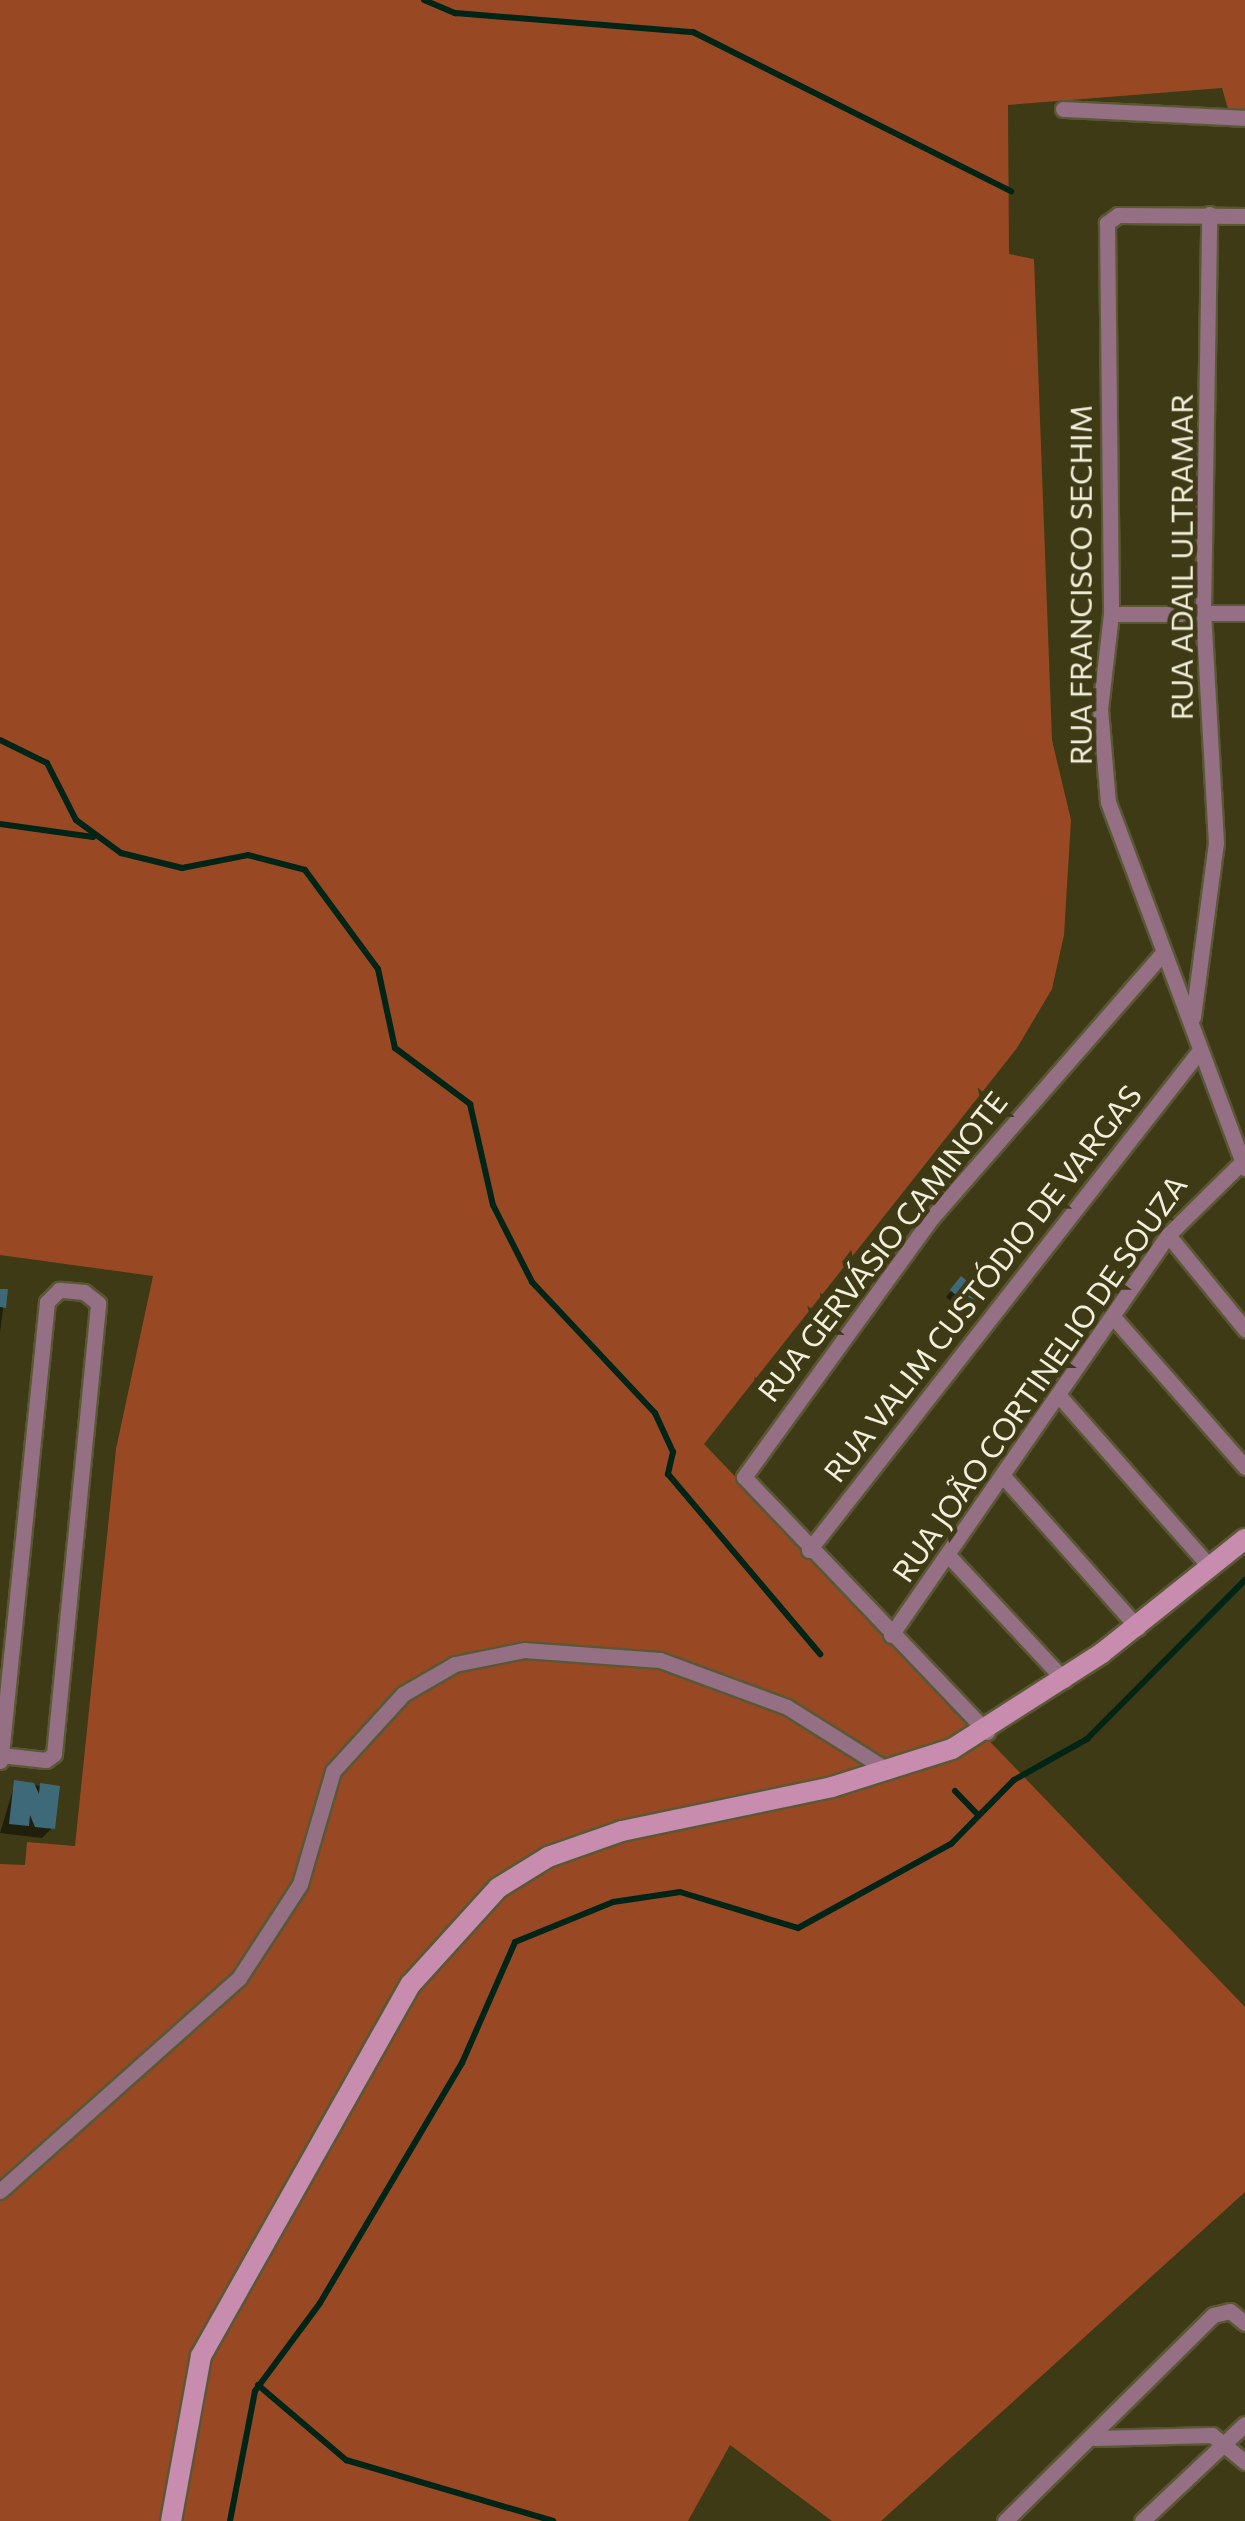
<!DOCTYPE html>
<meta charset="utf-8">
<style>
body{margin:0}
#map{position:relative;width:1245px;height:2521px;overflow:hidden;background:#3d3a15;font-family:Commissioner,sans-serif}
div>[style]{position:absolute}
.green>*{inset:0;background:#984924}
.shadow>*{inset:0;background:#0007}
.stream>*{height:6px;margin:-3px;padding:0 3px;transform-origin:3px;border-radius:3px;background:#002416}
.building>*{inset:0;background:#3d6979;transform-origin:0 0}
.roads{filter:drop-shadow(2px 0 #5a5735) drop-shadow(-2px 0 #5a5735) drop-shadow(0 2px #5a5735) drop-shadow(0 -2px #5a5735)}
.street>*{height:15px;margin:-7.5px;padding:0 7.5px;transform-origin:7.5px;border-radius:7.5px;background:#956f84}
.secondary>*{height:20px;margin:-10px;padding:0 10px;transform-origin:10px;border-radius:10px;background:#c88caf}
span{translate:-50% -50%;white-space:nowrap;text-align:center;line-height:1.15;-webkit-text-stroke:9px #3d3a15;paint-order:stroke}
.street-label{font-size:30px;color:#f2f0dc}
</style>
<div id="map">
<div class="green">
<i style="clip-path:polygon(0 0,1245px 0,1245px 112px,1229px 112px,1222px 88px,1008px 105px,1009px 254px,1034px 259px,1052px 740px,1071px 820px,1064px 935px,1052px 989px,1017px 1048px,704px 1444px,1245px 2007px,1245px 2192px,881px 2521px,832px 2521px,730px 2445px,688px 2521px,0 2521px,0 1864px,25px 1865px,27px 1842px,75px 1846px,116px 1449px,153px 1276px,0 1255px)"></i>
</div>
<div class="shadow">
<i style="clip-path:polygon(955px 1286px,969px 1305px,963px 1311px,946px 1297px)"></i>
<i style="clip-path:polygon(0 1291px,5px 1292px,0 1333px)"></i>
<i style="clip-path:polygon(15px 1783px,41px 1786px,52px 1828px,42px 1838px,0 1833px)"></i>
</div>
<div class="stream">
<i style="left:424px;top:0;width:34px;rotate:23deg"></i>
<i style="left:455px;top:13px;width:239px;rotate:4.6deg"></i>
<i style="left:693px;top:32px;width:356px;rotate:26.6deg"></i>
<i style="left:0;top:740px;width:52px;rotate:26.1deg"></i>
<i style="left:47px;top:763px;width:64px;rotate:63deg"></i>
<i style="left:76px;top:820px;width:56px;rotate:36.3deg"></i>
<i style="left:121px;top:853px;width:63px;rotate:13.8deg"></i>
<i style="left:182px;top:868px;width:67px;rotate:-11.1deg"></i>
<i style="left:248px;top:855px;width:59px;rotate:14.7deg"></i>
<i style="left:305px;top:870px;width:123px;rotate:53.6deg"></i>
<i style="left:378px;top:969px;width:81px;rotate:77.9deg"></i>
<i style="left:395px;top:1048px;width:94px;rotate:36.7deg"></i>
<i style="left:470px;top:1104px;width:104px;rotate:77.2deg"></i>
<i style="left:493px;top:1205px;width:86px;rotate:63.1deg"></i>
<i style="left:532px;top:1282px;width:180px;rotate:46.8deg"></i>
<i style="left:655px;top:1413px;width:43px;rotate:65.2deg"></i>
<i style="left:673px;top:1452px;width:23px;rotate:103deg"></i>
<i style="left:668px;top:1474px;width:236px;rotate:49.8deg"></i>
<i style="left:0;top:824px;width:94px;rotate:8deg"></i>
<i style="left:955px;top:1791px;width:33px;rotate:46deg"></i>
<i style="left:258px;top:2385px;width:116px;rotate:40.4deg"></i>
<i style="left:346px;top:2460px;width:216px;rotate:16.4deg"></i>
<i style="left:230px;top:2521px;width:132px;rotate:-79.1deg"></i>
<i style="left:255px;top:2391px;width:109px;rotate:-53.5deg"></i>
<i style="left:320px;top:2303px;width:279px;rotate:-59.4deg"></i>
<i style="left:462px;top:2063px;width:132px;rotate:-66.3deg"></i>
<i style="left:515px;top:1942px;width:106px;rotate:-22.2deg"></i>
<i style="left:613px;top:1902px;width:68px;rotate:-8.5deg"></i>
<i style="left:680px;top:1892px;width:123px;rotate:17deg"></i>
<i style="left:798px;top:1928px;width:175px;rotate:-28.8deg"></i>
<i style="left:951px;top:1844px;width:90px;rotate:-45.5deg"></i>
<i style="left:1014px;top:1780px;width:84px;rotate:-29.3deg"></i>
<i style="left:1087px;top:1739px;width:224px;rotate:-45.2deg"></i>
</div>
<div class="building">
<i style="left:961px;top:1276px;width:27px;height:18px;rotate:39deg"></i>
<i style="clip-path:polygon(0 1289px,8px 1289px,6px 1308px,0 1307px)"></i>
<i style="clip-path:polygon(14px 1780px,34px 1783px,39px 1794px,40px 1783px,60px 1786px,55px 1829px,35px 1827px,30px 1815px,29px 1826px,9px 1824px)"></i>
</div>
<div class="roads">
<div class="street">
<i style="left:1063px;top:109px;width:182px;rotate:2.8deg"></i>
<i style="left:1245px;top:216px;width:127px;rotate:-179.5deg"></i>
<i style="left:1118px;top:215px;width:14px;rotate:144deg"></i>
<i style="left:1107px;top:223px;width:391px;rotate:89.4deg"></i>
<i style="left:1111px;top:614px;width:96px;rotate:96.6deg"></i>
<i style="left:1100px;top:709px;width:93px;rotate:85.1deg"></i>
<i style="left:1108px;top:802px;width:391px;rotate:69.5deg"></i>
<i style="left:1111px;top:614px;width:134px;rotate:-0.4deg"></i>
<i style="left:1193px;top:1017px;width:176px;rotate:-82.5deg"></i>
<i style="left:1216px;top:843px;width:229px;rotate:-93.2deg"></i>
<i style="left:1203px;top:614px;width:400px;rotate:-89.1deg"></i>
<i style="left:1168px;top:1235px;width:122px;rotate:50.7deg"></i>
<i style="left:1115px;top:1319px;width:197px;rotate:48.7deg"></i>
<i style="left:1061px;top:1398px;width:225px;rotate:48.6deg"></i>
<i style="left:1003px;top:1476px;width:203px;rotate:48.4deg"></i>
<i style="left:809px;top:1550px;width:635px;rotate:-51.97deg"></i>
<i style="left:948px;top:1555px;width:171px;rotate:47.1deg"></i>
<i style="left:891px;top:1635px;width:487px;rotate:-55.3deg"></i>
<i style="left:1168px;top:1235px;width:108px;rotate:-44.6deg"></i>
<i style="left:987px;top:1732px;width:352px;rotate:-133.6deg"></i>
<i style="left:744px;top:1477px;width:316px;rotate:-54.1deg"></i>
<i style="left:929px;top:1221px;width:357px;rotate:-48.9deg"></i>
<i style="left:0;top:1755px;width:1px"></i>
<i style="left:1px;top:1755px;width:45px;rotate:6.3deg"></i>
<i style="left:46px;top:1760px;width:10px;rotate:-37deg"></i>
<i style="left:54px;top:1754px;width:453px;rotate:-84.4deg"></i>
<i style="left:98px;top:1303px;width:18px;rotate:-142deg"></i>
<i style="left:84px;top:1292px;width:25px;rotate:-175deg"></i>
<i style="left:59px;top:1290px;width:17px;rotate:135deg"></i>
<i style="left:47px;top:1302px;width:455px;rotate:95.8deg"></i>
<i style="left:1px;top:1755px;width:6px;rotate:99deg"></i>
<i style="left:0;top:2191px;width:320px;rotate:-41.7deg"></i>
<i style="left:239px;top:1978px;width:112px;rotate:-57deg"></i>
<i style="left:300px;top:1884px;width:118px;rotate:-73.7deg"></i>
<i style="left:333px;top:1771px;width:104px;rotate:-47.7deg"></i>
<i style="left:403px;top:1694px;width:60px;rotate:-30deg"></i>
<i style="left:455px;top:1664px;width:70px;rotate:-11.5deg"></i>
<i style="left:524px;top:1650px;width:136px;rotate:4.2deg"></i>
<i style="left:660px;top:1660px;width:135px;rotate:20.3deg"></i>
<i style="left:787px;top:1707px;width:120px;rotate:32.1deg"></i>
<i style="left:1095px;top:2438px;width:117px;rotate:-1.5deg"></i>
<i style="left:1212px;top:2435px;width:43px;rotate:39.3deg"></i>
<i style="left:1005px;top:2521px;width:293px;rotate:-44.7deg"></i>
<i style="left:1213px;top:2315px;width:17px;rotate:-13deg"></i>
<i style="left:1230px;top:2311px;width:19px;rotate:39deg"></i>
<i style="left:1142px;top:2521px;width:141px;rotate:-43.3deg"></i>
</div>
<div class="secondary">
<i style="left:171px;top:2521px;width:168px;rotate:-79.7deg"></i>
<i style="left:201px;top:2356px;width:427px;rotate:-60.6deg"></i>
<i style="left:411px;top:1984px;width:130px;rotate:-47.8deg"></i>
<i style="left:498px;top:1888px;width:59px;rotate:-31.8deg"></i>
<i style="left:548px;top:1857px;width:78px;rotate:-19.4deg"></i>
<i style="left:622px;top:1831px;width:215px;rotate:-11.8deg"></i>
<i style="left:832px;top:1787px;width:126px;rotate:-17.6deg"></i>
<i style="left:952px;top:1749px;width:178px;rotate:-32.6deg"></i>
<i style="left:1102px;top:1653px;width:183px;rotate:-38.6deg"></i>
</div>
</div>
<div class="street-label">
<span style="left:1181px;top:557px;rotate:-90deg">RUA ADAIL ULTRAMAR</span>
<span style="left:1080px;top:585px;rotate:-90deg">RUA FRANCISCO SECHIM</span>
<span style="left:882px;top:1246px;rotate:-52deg">RUA GERVÁSIO CAMINOTE</span>
<span style="left:982px;top:1283px;rotate:-52deg">RUA VALIM CUSTÓDIO DE VARGAS</span>
<span style="left:1039px;top:1378px;rotate:-55deg">RUA JOÃO CORTINELIO DE SOUZA</span>
</div>
</div>
